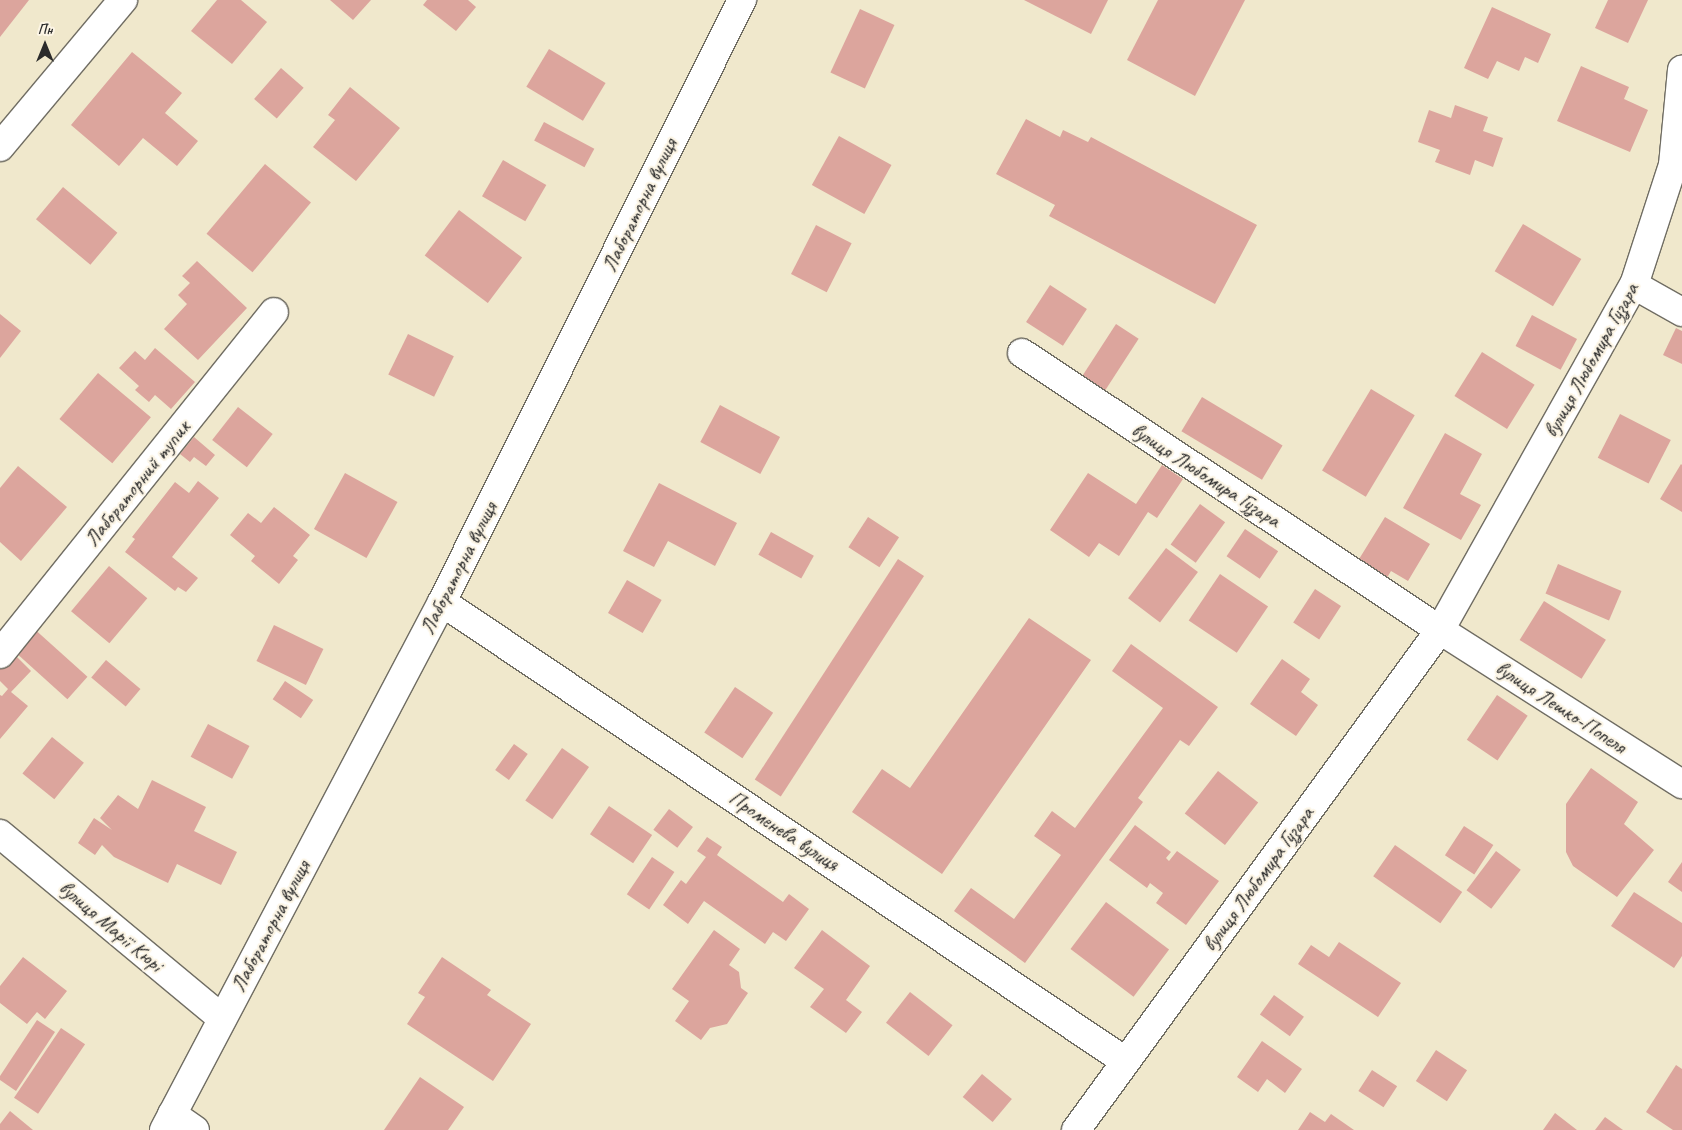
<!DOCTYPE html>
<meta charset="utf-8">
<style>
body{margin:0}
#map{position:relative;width:1682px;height:1130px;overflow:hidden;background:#f0e8cc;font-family:Caveat,sans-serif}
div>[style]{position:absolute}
.building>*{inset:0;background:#dca59d;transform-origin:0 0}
.roads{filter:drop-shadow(1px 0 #706d63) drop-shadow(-1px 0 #706d63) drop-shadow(0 1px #706d63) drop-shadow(0 -1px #706d63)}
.minor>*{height:28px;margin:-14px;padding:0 14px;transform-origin:14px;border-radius:14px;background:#fff}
.major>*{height:28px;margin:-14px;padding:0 14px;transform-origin:14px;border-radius:14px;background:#fff}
span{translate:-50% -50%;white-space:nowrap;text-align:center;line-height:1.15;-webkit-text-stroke:4.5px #fcf5e5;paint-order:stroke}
.street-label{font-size:21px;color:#2b2b2b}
.north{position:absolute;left:20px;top:20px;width:50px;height:50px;-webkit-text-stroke:4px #fcf5e5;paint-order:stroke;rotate:0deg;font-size:14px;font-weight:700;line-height:20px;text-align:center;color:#2b2b2b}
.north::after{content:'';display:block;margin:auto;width:18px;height:22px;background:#2b2b2b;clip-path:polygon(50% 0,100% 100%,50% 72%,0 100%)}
</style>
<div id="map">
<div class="building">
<i style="clip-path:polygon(0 0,29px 0,0 37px)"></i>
<i style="clip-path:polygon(217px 0,241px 0,267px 22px,232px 64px,191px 31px)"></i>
<i style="clip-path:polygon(330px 0,371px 0,353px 20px)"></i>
<i style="clip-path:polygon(427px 0,468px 0,476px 7px,456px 31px,423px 5px)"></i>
<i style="clip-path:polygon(1024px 0,1108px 0,1091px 34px)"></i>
<i style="clip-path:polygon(1158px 0,1245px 0,1195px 96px,1127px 60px)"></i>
<i style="clip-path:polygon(1608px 0,1648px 0,1628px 43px,1595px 28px)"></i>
<i style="clip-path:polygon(1492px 7px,1551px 34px,1538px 63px,1525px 57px,1519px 71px,1497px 61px,1488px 79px,1464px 68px)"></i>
<i style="left:860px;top:9px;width:38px;height:70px;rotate:25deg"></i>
<i style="left:549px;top:49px;width:66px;height:44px;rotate:31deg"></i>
<i style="clip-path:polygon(132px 52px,182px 93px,165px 113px,198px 141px,177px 166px,143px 138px,119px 166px,71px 125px)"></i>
<i style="clip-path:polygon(1581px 66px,1629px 87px,1624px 99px,1648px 110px,1630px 152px,1557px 121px)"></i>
<i style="left:281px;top:68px;width:30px;height:41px;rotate:41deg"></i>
<i style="clip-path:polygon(350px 87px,400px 128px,356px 181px,313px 147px,335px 120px,328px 115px)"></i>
<i style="clip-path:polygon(1455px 105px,1488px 117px,1483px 131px,1503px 138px,1493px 167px,1475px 160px,1470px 175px,1435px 162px,1440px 150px,1418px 142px,1429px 110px,1451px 118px)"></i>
<i style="clip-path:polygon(1026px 119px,1060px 137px,1063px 130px,1088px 142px,1091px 137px,1257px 225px,1215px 304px,1049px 216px,1055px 205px,996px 174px)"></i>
<i style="left:544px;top:122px;width:57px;height:21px;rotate:28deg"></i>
<i style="left:839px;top:136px;width:60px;height:56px;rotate:29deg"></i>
<i style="left:503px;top:160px;width:50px;height:42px;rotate:30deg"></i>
<i style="left:265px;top:164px;width:60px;height:91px;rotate:40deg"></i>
<i style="left:63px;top:187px;width:71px;height:42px;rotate:40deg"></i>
<i style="left:459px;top:210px;width:79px;height:57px;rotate:37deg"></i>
<i style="left:1523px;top:224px;width:68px;height:55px;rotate:31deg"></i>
<i style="left:816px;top:225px;width:40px;height:55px;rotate:27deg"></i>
<i style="clip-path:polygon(197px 261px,247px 308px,198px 360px,164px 329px,187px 304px,178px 295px,190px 283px,182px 276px)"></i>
<i style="left:1050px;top:285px;width:44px;height:44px;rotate:33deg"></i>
<i style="clip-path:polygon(0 314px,21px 331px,0 358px)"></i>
<i style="left:1532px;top:315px;width:51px;height:35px;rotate:28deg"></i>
<i style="left:1116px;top:324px;width:27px;height:64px;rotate:33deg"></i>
<i style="clip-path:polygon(1676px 328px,1682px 331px,1682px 364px,1663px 355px)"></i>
<i style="left:408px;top:334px;width:51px;height:45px;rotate:26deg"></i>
<i style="clip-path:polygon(155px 348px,195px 382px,171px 409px,155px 395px,149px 402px,135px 390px,139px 386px,119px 368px,135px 351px,145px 360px)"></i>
<i style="left:1482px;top:352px;width:62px;height:52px;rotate:32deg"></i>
<i style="left:98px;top:373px;width:69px;height:60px;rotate:40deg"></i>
<i style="left:1371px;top:389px;width:51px;height:95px;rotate:31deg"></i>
<i style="left:1202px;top:397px;width:94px;height:40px;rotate:31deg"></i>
<i style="left:720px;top:405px;width:68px;height:42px;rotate:28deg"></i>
<i style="left:238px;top:407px;width:44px;height:42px;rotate:38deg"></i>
<i style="left:1620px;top:414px;width:57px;height:49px;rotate:27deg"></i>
<i style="clip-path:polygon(1445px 433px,1482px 454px,1460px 494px,1481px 505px,1461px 540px,1403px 508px)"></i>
<i style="clip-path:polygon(194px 437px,215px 455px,206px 466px,194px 457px,190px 462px,180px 454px)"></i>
<i style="clip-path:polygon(1681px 464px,1682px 465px,1682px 512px,1660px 499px)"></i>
<i style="clip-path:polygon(1162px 465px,1183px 479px,1157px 518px,1148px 512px,1119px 556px,1099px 543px,1089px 557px,1050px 530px,1088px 473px,1136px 504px)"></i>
<i style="clip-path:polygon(18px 466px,67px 507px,21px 561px,0 542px,0 488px)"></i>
<i style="left:345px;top:473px;width:60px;height:64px;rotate:29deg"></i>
<i style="clip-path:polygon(198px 481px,219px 498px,172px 557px,198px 578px,186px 592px,178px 587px,175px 591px,125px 552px,135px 539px,132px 537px,175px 482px,189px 493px)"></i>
<i style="clip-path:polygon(659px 483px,737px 523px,715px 566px,668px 541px,654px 567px,623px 551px)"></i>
<i style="left:1200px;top:504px;width:31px;height:50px;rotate:36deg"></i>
<i style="clip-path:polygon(274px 507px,310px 535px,293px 556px,298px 560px,279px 584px,251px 561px,255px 556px,230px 535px,248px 513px,261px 523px)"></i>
<i style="left:868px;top:517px;width:37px;height:36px;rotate:33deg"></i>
<i style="clip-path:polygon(1385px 517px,1430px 544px,1408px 581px,1391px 571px,1385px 581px,1356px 564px)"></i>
<i style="left:1245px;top:529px;width:40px;height:33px;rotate:34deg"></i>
<i style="left:771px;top:532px;width:49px;height:26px;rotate:29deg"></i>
<i style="left:1166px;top:548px;width:40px;height:63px;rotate:37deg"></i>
<i style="left:898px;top:559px;width:31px;height:263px;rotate:33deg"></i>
<i style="left:1558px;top:564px;width:69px;height:32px;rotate:23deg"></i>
<i style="left:109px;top:566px;width:50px;height:59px;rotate:40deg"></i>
<i style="left:1220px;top:574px;width:58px;height:56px;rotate:34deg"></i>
<i style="left:627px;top:580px;width:40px;height:38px;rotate:30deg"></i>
<i style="left:1315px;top:589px;width:31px;height:40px;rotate:33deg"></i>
<i style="left:1544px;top:601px;width:73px;height:46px;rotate:32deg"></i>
<i style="clip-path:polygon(1029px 618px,1091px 660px,942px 874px,852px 812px,882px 769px,910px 788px)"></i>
<i style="left:274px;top:625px;width:55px;height:40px;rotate:26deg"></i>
<i style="left:31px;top:626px;width:76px;height:30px;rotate:42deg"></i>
<i style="clip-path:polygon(1131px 644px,1218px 707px,1189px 746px,1180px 740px,1138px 798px,1143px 802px,1025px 963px,954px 911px,971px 888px,1014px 919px,1061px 855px,1034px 836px,1052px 811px,1075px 828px,1163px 708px,1112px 671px)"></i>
<i style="clip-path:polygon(11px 651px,31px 671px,11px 692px,28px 706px,0 739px,0 695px,2px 696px,8px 689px,0 681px,0 663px)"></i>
<i style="clip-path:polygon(1282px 659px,1310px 679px,1301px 692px,1318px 705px,1296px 736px,1250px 704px)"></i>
<i style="left:106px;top:660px;width:45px;height:23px;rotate:40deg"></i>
<i style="left:285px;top:681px;width:34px;height:22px;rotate:34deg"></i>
<i style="left:735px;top:687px;width:46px;height:55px;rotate:34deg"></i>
<i style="left:1497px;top:695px;width:37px;height:54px;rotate:34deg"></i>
<i style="left:208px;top:724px;width:47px;height:37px;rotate:28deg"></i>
<i style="left:52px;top:737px;width:41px;height:47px;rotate:39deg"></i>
<i style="left:514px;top:744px;width:17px;height:32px;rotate:36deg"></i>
<i style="left:562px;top:748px;width:33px;height:64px;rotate:35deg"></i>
<i style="clip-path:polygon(1591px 768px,1638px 802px,1624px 824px,1654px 850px,1617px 897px,1573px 866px,1566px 852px,1566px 804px)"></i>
<i style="left:1218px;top:771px;width:51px;height:54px;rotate:38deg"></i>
<i style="clip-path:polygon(152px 780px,206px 807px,194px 831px,237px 852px,221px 885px,177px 864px,168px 883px,114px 857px,102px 845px,95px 855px,78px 843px,94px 818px,112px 830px,100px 818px,118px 795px,138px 809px)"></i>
<i style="left:609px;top:806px;width:52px;height:34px;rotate:34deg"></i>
<i style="left:669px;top:809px;width:30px;height:26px;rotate:37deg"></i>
<i style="clip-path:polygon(1135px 825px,1171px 852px,1166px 858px,1169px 861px,1177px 851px,1219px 881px,1186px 925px,1156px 903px,1163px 893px,1150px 883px,1147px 888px,1109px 860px)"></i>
<i style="left:1464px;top:826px;width:35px;height:35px;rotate:33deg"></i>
<i style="clip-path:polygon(707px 837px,722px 847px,717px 855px,783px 902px,789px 894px,809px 909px,786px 941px,773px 932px,765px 944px,704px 901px,688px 924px,663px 905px,681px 880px,686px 884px,706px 857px,697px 851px)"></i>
<i style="left:1395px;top:845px;width:82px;height:38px;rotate:35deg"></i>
<i style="left:1496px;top:851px;width:31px;height:49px;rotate:37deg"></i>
<i style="left:652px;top:857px;width:27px;height:45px;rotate:34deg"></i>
<i style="clip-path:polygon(1682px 862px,1682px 892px,1668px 882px)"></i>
<i style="clip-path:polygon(1634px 892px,1682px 923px,1682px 956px,1674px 968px,1611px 926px)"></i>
<i style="left:1106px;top:902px;width:79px;height:59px;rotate:37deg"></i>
<i style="clip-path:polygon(714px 930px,740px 949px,729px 965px,739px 972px,741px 988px,748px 993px,727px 1024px,710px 1028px,701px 1040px,675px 1021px,689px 1001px,672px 989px)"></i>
<i style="clip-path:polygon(822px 930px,870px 966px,846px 1000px,862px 1012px,846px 1033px,810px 1007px,824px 989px,794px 968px)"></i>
<i style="clip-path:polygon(1339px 942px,1401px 983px,1378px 1017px,1298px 964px,1311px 945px,1329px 957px)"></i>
<i style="clip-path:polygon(23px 957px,67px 991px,45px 1019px,37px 1012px,27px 1024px,0 1003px,0 986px)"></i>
<i style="clip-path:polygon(442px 957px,491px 990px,487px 995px,531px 1024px,493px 1081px,407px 1024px,425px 997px,418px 993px)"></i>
<i style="left:910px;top:992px;width:54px;height:39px;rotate:38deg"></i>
<i style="left:1274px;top:995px;width:37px;height:24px;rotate:36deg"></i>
<i style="clip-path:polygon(37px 1020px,55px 1032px,16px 1091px,0 1080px,0 1076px)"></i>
<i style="left:61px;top:1028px;width:29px;height:84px;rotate:34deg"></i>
<i style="clip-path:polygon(1262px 1041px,1302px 1069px,1285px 1093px,1267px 1079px,1258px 1092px,1237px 1077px)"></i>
<i style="left:1436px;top:1050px;width:37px;height:37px;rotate:33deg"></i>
<i style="clip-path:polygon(1676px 1065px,1682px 1069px,1682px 1130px,1673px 1130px,1646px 1112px)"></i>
<i style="left:1372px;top:1070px;width:30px;height:25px;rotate:33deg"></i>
<i style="left:982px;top:1074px;width:39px;height:30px;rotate:40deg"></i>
<i style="clip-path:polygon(420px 1077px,464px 1107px,448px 1130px,384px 1130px)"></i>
<i style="clip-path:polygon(10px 1111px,33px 1130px,0 1130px,0 1124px)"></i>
<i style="clip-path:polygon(1310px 1112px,1325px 1122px,1331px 1114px,1354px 1130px,1298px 1130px)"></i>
<i style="clip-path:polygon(1555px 1113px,1577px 1130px,1543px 1130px)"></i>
<i style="clip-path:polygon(1605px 1117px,1623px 1130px,1595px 1130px)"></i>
</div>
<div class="roads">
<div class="minor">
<i style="left:0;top:147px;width:192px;rotate:-50.1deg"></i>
<i style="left:1634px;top:285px;width:55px;rotate:29.4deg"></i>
<i style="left:1022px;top:353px;width:501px;rotate:33.53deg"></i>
<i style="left:1440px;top:630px;width:287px;rotate:32.5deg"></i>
<i style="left:442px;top:602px;width:823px;rotate:33.9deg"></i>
<i style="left:0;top:654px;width:438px;rotate:-51.3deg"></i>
<i style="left:0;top:834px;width:288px;rotate:39.7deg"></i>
<i style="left:172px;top:1114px;width:28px;rotate:35deg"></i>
<i style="left:1076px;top:1130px;width:618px;rotate:-53.95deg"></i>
<i style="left:1440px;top:630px;width:396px;rotate:-60.7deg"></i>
<i style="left:1634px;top:285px;width:126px;rotate:-72deg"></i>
<i style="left:1673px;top:165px;width:96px;rotate:-84.6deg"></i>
</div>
<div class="major">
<i style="left:164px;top:1130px;width:597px;rotate:-62.23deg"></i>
<i style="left:442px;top:602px;width:673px;rotate:-63.51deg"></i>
</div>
</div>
<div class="street-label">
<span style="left:639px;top:205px;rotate:-64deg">Лабораторна вулиця</span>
<span style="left:1591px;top:360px;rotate:-61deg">вулиця Любомира Гузара</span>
<span style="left:1206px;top:475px;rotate:33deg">вулиця Любомира Гузара</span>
<span style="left:137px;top:483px;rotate:-51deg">Лабораторний тупик</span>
<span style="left:458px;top:568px;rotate:-63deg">Лабораторна вулиця</span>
<span style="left:1561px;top:707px;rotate:33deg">вулиця Лешко-Попеля</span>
<span style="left:784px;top:831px;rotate:34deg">Променева вулиця</span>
<span style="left:1258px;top:879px;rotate:-54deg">вулиця Любомира Гузара</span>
<span style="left:111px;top:926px;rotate:40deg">вулиця Марії Кюрі</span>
<span style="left:270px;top:926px;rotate:-62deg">Лабораторна вулиця</span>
</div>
<div class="north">Пн</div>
</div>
